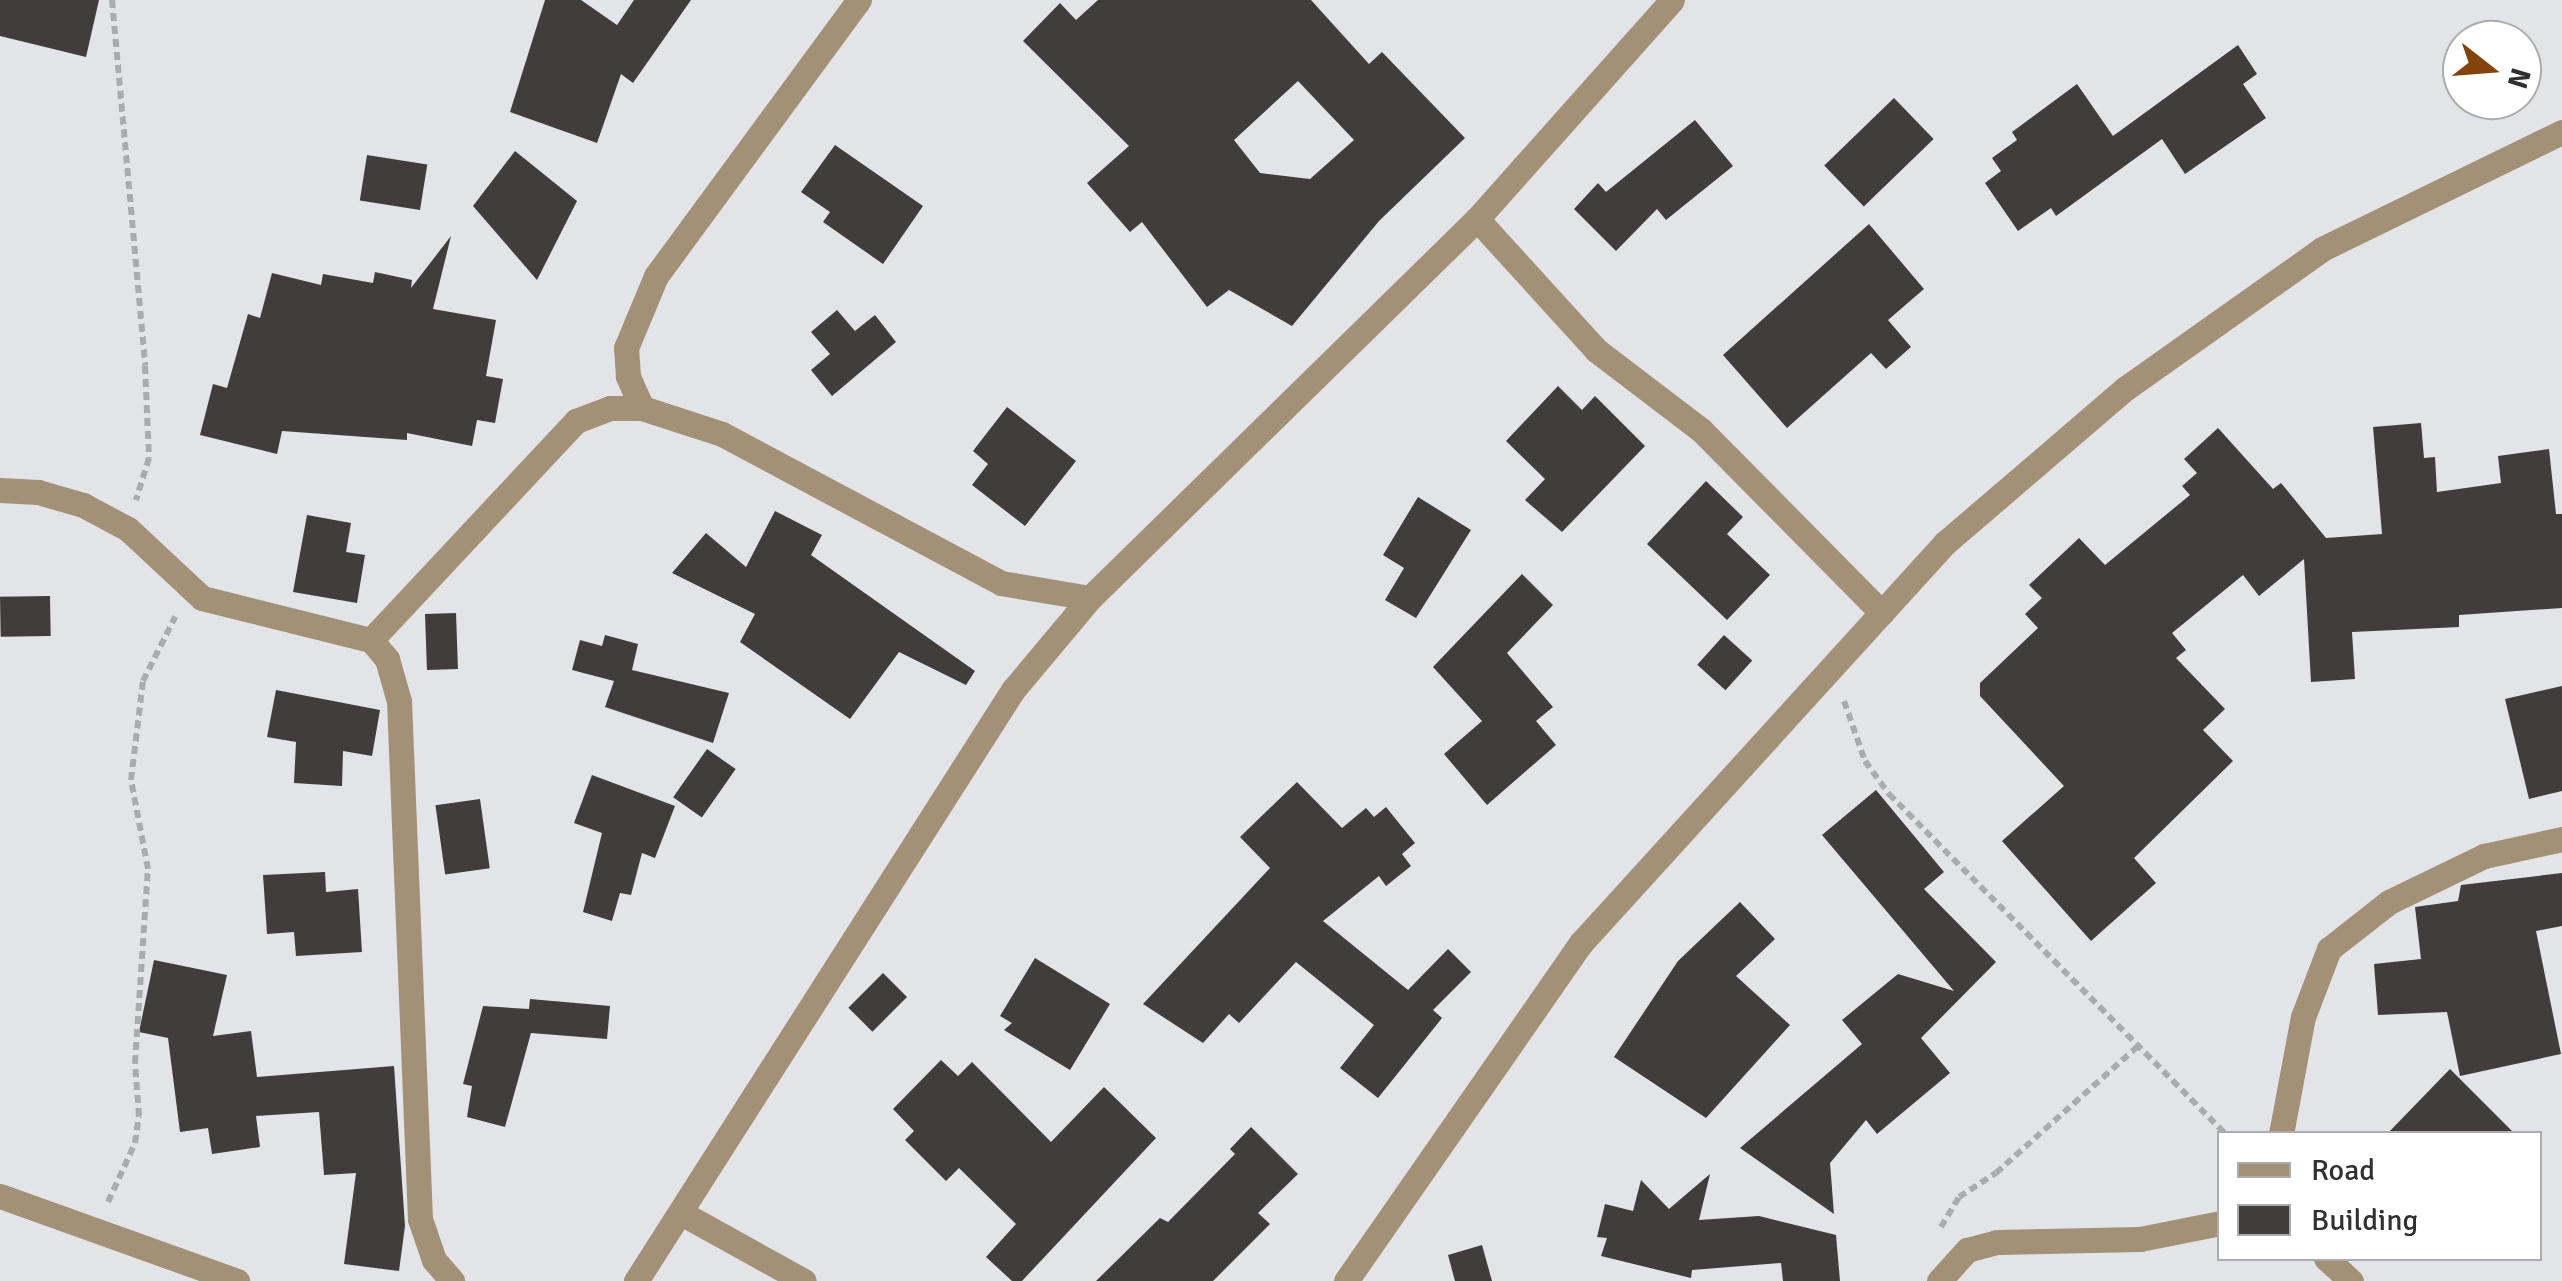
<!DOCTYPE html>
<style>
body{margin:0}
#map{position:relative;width:2562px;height:1281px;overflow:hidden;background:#e3e4e7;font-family:Signika,sans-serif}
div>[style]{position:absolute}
.building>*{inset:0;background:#403d3c;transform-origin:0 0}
.path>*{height:6px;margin-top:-3px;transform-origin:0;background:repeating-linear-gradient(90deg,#aaabad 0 8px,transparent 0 13px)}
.street>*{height:25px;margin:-12.5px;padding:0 12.5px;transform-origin:12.5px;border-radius:12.5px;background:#a29077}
span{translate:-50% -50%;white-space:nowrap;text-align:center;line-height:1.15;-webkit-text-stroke:10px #fff;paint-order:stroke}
.legend{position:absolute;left:2217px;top:1131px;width:325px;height:130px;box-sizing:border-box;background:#fff;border:2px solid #acacad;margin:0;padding:12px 18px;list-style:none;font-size:30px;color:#303031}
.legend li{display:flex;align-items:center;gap:20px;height:50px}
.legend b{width:50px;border:2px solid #acacad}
.north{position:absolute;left:2442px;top:20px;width:100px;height:100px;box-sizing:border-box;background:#fff;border:2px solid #acacad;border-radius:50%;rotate:107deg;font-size:28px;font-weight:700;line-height:40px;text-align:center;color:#303031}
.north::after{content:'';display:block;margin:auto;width:35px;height:45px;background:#83430a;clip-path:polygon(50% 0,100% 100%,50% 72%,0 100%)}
</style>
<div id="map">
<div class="building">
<i style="clip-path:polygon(0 0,99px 0,86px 57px,0 36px)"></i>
<i style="clip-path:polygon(545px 0,581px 0,617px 25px,634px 0,691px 0,633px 83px,621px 74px,597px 143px,510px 112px)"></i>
<i style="clip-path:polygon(evenodd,1098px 0,1311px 0,1369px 64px,1382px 52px,1465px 138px,1379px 221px,1292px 326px,1229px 290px,1207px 307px,1142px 222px,1130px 232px,1087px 183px,1129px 146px,1023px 41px,1060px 3px,1076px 20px,1098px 0,1298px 81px,1354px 140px,1310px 179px,1260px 173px,1234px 140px,1298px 81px)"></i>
<i style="clip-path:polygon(2238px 45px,2257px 74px,2243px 84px,2266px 118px,2185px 174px,2162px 139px,2056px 216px,2051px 208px,2018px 231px,1985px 183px,2001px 171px,1992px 158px,2017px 140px,2012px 132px,2077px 84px,2113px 136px)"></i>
<i style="left:1894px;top:98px;width:57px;height:97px;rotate:46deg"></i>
<i style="clip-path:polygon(1695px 120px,1733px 166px,1666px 220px,1657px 209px,1616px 251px,1574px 209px,1598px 183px,1606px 192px)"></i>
<i style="clip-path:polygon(835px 145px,923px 206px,883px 264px,823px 222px,830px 212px,801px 192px)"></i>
<i style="clip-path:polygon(515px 151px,577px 201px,537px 280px,473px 206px)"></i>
<i style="left:367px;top:155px;width:61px;height:46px;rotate:9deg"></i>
<i style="clip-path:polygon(1869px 224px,1924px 289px,1888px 320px,1911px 347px,1886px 369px,1871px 353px,1787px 428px,1723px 355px)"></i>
<i style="clip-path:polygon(451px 236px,433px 309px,496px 320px,486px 376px,503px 379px,495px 423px,477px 420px,472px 446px,407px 433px,407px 440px,282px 431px,277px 454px,200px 435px,213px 384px,227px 388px,248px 314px,260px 318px,272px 273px,321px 285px,323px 274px,373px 283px,375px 272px,412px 280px,411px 288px)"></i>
<i style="clip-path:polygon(837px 310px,855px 331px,875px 315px,896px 342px,832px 396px,811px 370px,830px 354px,811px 332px)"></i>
<i style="clip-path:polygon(1558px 386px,1582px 410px,1595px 396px,1645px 446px,1562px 532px,1525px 500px,1545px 479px,1506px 441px)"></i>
<i style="clip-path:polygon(1007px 407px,1076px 461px,1025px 526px,972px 485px,988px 464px,973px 451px)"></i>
<i style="clip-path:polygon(2421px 423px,2424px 458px,2435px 457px,2437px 492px,2501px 483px,2498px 456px,2549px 449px,2556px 514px,2562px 514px,2562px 608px,2459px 615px,2459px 627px,2352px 632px,2355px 679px,2311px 682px,2304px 559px,2259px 596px,2243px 575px,2172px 633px,2186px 650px,2176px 658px,2225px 709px,2203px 730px,2233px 761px,2134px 858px,2156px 883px,2091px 941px,2002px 841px,2064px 786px,1980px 696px,1980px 683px,2038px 628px,2025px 614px,2042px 598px,2029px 585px,2079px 538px,2105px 565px,2190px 495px,2182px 486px,2197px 473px,2184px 459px,2218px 428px,2273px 489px,2281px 483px,2326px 538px,2382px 534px,2373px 427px)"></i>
<i style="clip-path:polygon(1706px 481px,1743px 517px,1727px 534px,1770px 575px,1727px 620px,1647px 544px)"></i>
<i style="clip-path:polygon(1418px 497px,1471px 530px,1416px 618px,1385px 600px,1404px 568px,1383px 555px)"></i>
<i style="clip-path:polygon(775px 511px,822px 535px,811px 555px,975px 671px,966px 685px,899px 652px,850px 719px,740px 642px,755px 614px,672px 573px,706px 533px,746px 567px)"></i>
<i style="clip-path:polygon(307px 515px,351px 523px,346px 552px,365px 555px,357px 603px,293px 592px)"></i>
<i style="clip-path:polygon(1522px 574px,1553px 605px,1507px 653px,1553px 707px,1536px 721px,1556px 745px,1487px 805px,1444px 754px,1482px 721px,1433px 667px)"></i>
<i style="left:50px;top:596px;width:40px;height:50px;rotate:89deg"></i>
<i style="left:456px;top:613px;width:56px;height:31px;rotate:88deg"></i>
<i style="clip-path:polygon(605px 635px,638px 644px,632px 670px,729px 693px,713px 743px,605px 707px,614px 681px,572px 670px,580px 640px,602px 646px)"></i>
<i style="left:1724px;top:635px;width:38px;height:40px;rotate:42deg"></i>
<i style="clip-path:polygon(2562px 686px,2562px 791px,2529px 799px,2505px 699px)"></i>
<i style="clip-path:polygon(276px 690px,380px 710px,372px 756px,343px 751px,342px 786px,294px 783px,296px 742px,267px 737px)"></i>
<i style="left:707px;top:749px;width:35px;height:59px;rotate:35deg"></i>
<i style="clip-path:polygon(592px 775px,675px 806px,655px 858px,642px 853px,631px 895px,620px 893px,612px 921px,583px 912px,602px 833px,574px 823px)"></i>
<i style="clip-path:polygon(1297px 782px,1342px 828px,1366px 808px,1374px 817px,1386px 807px,1415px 843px,1402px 854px,1411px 866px,1386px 886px,1379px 876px,1323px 921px,1408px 990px,1448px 949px,1471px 972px,1433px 1010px,1442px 1018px,1378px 1098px,1340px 1068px,1374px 1025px,1296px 962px,1239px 1023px,1229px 1014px,1203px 1043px,1143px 1004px,1270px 868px,1240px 837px)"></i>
<i style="clip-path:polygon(1876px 790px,1944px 872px,1924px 889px,1996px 962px,1921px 1038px,1950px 1073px,1877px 1134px,1866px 1120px,1830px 1163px,1834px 1214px,1740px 1148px,1862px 1044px,1842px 1020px,1898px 974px,1954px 991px,1822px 835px)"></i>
<i style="left:480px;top:799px;width:70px;height:45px;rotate:82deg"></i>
<i style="clip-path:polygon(325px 872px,326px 892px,358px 889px,362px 952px,296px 956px,294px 932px,267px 934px,263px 875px)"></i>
<i style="clip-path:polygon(2562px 873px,2562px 926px,2536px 931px,2561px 1054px,2460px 1076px,2447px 1012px,2378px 1015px,2374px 964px,2421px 959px,2415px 907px,2458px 901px,2461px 885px)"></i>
<i style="clip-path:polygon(1740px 902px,1775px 939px,1736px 976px,1790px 1025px,1706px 1118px,1614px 1057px,1678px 961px)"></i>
<i style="clip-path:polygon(1035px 958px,1110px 1004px,1070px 1070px,1004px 1030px,1012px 1023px,1000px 1016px)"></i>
<i style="clip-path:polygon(154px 960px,227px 975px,213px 1036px,251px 1031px,257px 1077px,394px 1066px,405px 1226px,399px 1271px,344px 1264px,356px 1173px,324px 1175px,319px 1112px,256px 1116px,260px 1147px,212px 1154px,208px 1128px,180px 1132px,168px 1038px,139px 1032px)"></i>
<i style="left:883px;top:973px;width:34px;height:49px;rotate:45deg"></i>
<i style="clip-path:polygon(530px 999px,610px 1006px,607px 1039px,531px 1033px,505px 1127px,467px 1117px,472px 1086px,463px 1084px,483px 1006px,529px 1009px)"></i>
<i style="clip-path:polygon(941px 1060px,958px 1076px,972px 1062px,1051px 1142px,1104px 1087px,1156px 1138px,1022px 1281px,1012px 1281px,986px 1257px,1016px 1224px,959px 1168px,946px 1181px,905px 1140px,914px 1131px,893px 1109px)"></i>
<i style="clip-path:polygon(2450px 1069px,2515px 1134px,2387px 1134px)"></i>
<i style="clip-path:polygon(1251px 1127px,1298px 1174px,1258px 1213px,1270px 1224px,1213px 1281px,1096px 1281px,1160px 1218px,1168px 1222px,1235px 1154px,1230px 1149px)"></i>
<i style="clip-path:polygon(1710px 1174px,1699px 1220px,1759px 1216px,1836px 1235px,1840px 1281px,1783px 1281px,1781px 1263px,1692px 1270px,1691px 1278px,1601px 1256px,1607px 1238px,1597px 1237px,1605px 1204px,1633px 1211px,1641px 1180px,1669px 1209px)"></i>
<i style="clip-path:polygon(1482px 1245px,1492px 1281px,1455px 1281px,1448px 1255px)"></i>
</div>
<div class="path">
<i style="left:112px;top:0;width:367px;rotate:84.8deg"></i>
<i style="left:145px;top:366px;width:92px;rotate:87.5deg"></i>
<i style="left:149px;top:458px;width:44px;rotate:107.2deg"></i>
<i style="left:1844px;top:701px;width:64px;rotate:70.7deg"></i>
<i style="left:1865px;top:761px;width:41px;rotate:54deg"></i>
<i style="left:1889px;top:794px;width:479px;rotate:45.3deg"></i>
<i style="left:108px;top:1202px;width:65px;rotate:-65.4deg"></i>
<i style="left:135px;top:1143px;width:27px;rotate:-82deg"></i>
<i style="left:139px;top:1116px;width:53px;rotate:-94.3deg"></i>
<i style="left:135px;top:1063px;width:194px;rotate:-86.2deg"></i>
<i style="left:148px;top:869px;width:91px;rotate:-100.8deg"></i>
<i style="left:131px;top:780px;width:100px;rotate:-83.1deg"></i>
<i style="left:143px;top:681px;width:72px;rotate:-63.4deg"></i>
<i style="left:1941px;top:1227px;width:35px;rotate:-59deg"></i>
<i style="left:1959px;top:1197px;width:44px;rotate:-33deg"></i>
<i style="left:1996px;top:1173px;width:191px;rotate:-41.8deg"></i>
</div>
<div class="street">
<i style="left:1477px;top:219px;width:177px;rotate:47.7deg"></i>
<i style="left:1596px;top:350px;width:132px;rotate:37.3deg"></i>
<i style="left:1701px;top:430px;width:257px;rotate:45.3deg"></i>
<i style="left:642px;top:408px;width:35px;rotate:-114deg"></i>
<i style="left:628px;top:376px;width:28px;rotate:-94deg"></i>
<i style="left:626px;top:348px;width:78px;rotate:-67.4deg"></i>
<i style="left:656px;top:276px;width:343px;rotate:-53.7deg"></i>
<i style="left:0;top:490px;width:38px;rotate:3deg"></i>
<i style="left:38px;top:492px;width:47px;rotate:16.1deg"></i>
<i style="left:83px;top:505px;width:51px;rotate:28.1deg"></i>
<i style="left:128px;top:529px;width:101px;rotate:43deg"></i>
<i style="left:202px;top:598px;width:174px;rotate:14deg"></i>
<i style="left:371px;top:640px;width:25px;rotate:50deg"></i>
<i style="left:387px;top:659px;width:44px;rotate:74.1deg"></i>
<i style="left:399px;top:701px;width:518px;rotate:87.68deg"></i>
<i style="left:420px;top:1219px;width:43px;rotate:71.1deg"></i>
<i style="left:434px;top:1260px;width:28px;rotate:49deg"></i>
<i style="left:371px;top:640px;width:300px;rotate:-46.9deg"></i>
<i style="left:576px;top:421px;width:36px;rotate:-21deg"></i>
<i style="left:610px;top:408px;width:32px"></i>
<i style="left:642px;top:408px;width:84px;rotate:18deg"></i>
<i style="left:722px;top:434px;width:316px;rotate:28.1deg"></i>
<i style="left:1001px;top:583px;width:90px;rotate:9.6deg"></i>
<i style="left:2281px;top:1134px;width:119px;rotate:-79.4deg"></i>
<i style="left:2303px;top:1017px;width:73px;rotate:-69.1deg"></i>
<i style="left:2329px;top:949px;width:76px;rotate:-38.1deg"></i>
<i style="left:2389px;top:902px;width:106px;rotate:-25.8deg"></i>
<i style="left:2484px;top:856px;width:80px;rotate:-12.3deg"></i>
<i style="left:0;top:1196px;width:252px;rotate:19.7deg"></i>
<i style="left:683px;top:1214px;width:138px;rotate:29deg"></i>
<i style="left:2326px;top:1258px;width:34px;rotate:43deg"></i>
<i style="left:636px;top:1281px;width:701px;rotate:-57.47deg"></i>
<i style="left:1013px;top:690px;width:120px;rotate:-50.1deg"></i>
<i style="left:1090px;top:598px;width:542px;rotate:-44.4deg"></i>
<i style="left:1477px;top:219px;width:293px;rotate:-48.3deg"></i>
<i style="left:1346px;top:1281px;width:412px;rotate:-55.2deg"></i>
<i style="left:1581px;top:943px;width:541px;rotate:-47.7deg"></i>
<i style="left:1945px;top:543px;width:238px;rotate:-40.6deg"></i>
<i style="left:2126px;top:388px;width:240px;rotate:-35.3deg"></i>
<i style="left:2322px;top:249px;width:267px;rotate:-26deg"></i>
<i style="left:1939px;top:1281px;width:42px;rotate:-47.9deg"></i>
<i style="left:1967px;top:1250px;width:31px;rotate:-15deg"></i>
<i style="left:1997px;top:1242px;width:143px;rotate:-1.2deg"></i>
<i style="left:2140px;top:1239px;width:82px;rotate:-11.3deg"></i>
</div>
<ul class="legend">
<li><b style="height:12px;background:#a29077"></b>Road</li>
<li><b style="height:28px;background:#403d3c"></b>Building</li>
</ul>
<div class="north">N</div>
</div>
